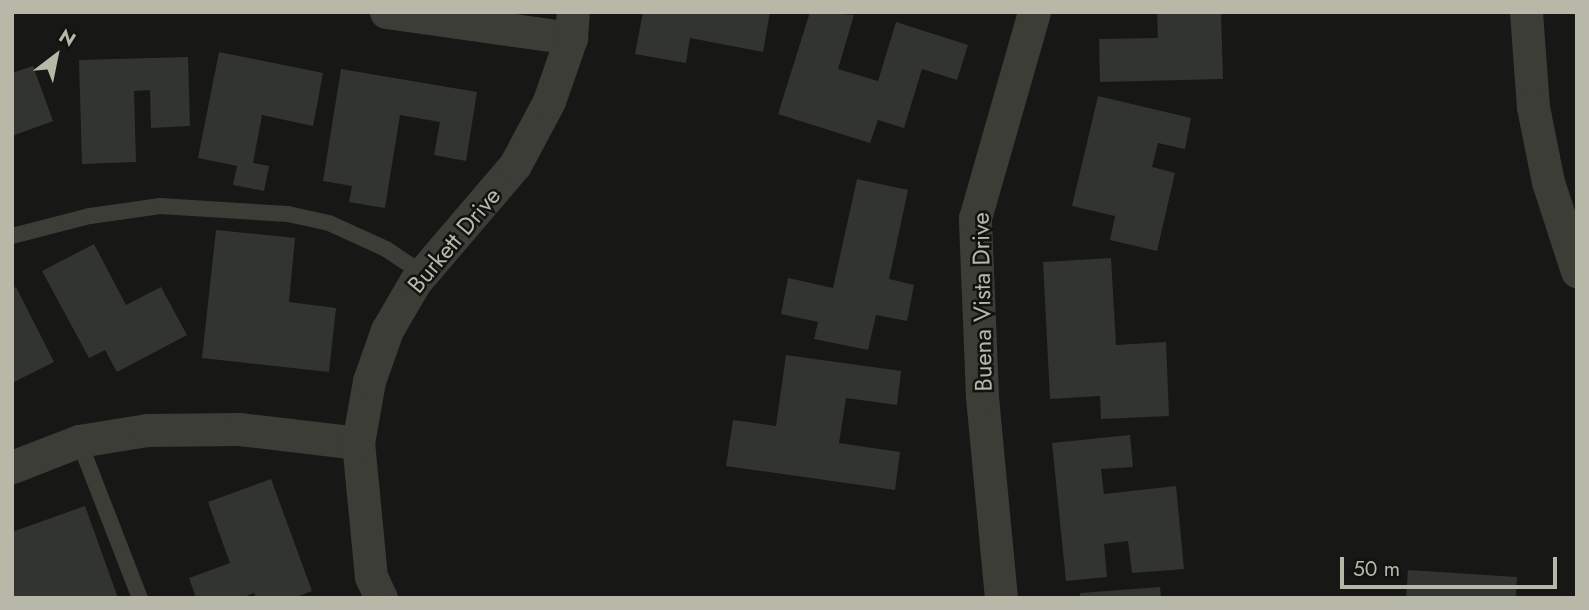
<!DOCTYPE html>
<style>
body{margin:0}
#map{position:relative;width:1589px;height:610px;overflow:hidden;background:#171815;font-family:Jost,sans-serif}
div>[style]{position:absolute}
.building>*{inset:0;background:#323430}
.lane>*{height:16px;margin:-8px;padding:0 8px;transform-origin:8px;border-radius:8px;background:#3b3d36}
.street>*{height:33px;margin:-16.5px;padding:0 16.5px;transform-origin:16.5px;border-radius:16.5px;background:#3b3d36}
span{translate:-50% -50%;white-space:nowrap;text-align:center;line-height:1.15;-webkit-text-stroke:5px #121311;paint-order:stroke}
.street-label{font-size:24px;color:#b7b8a7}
.frame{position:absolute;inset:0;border:14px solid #b7b8a7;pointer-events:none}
.north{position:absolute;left:21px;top:21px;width:70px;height:70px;-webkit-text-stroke:5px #121311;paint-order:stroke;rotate:32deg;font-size:19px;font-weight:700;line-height:28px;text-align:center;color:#b7b8a7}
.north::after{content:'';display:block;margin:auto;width:24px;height:32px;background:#b7b8a7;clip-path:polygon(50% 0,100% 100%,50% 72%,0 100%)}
.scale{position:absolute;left:1340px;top:557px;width:217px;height:32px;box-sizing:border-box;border:4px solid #b7b8a7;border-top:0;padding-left:9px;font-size:21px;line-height:24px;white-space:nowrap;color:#b7b8a7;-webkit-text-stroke:5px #121311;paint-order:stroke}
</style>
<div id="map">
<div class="building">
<i style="clip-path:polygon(643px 12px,770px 12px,763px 52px,690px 38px,686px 63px,635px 54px)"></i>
<i style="clip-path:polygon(810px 12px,854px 15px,838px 69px,878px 81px,896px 22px,968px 45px,957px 80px,922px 69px,904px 128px,878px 120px,870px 143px,778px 114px)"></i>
<i style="clip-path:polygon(1157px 12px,1221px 12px,1223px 79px,1100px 82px,1099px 39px,1158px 38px)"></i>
<i style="clip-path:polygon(219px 52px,323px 73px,313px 126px,262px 115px,253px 163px,269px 166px,264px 191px,233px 185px,237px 166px,198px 158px)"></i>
<i style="clip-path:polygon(188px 57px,190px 126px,151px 128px,150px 90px,134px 91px,136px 162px,82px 164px,79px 60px)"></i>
<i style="clip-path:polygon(33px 66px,53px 121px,12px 136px,12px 73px)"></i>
<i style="clip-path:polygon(341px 69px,477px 92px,466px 161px,434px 155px,440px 122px,400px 115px,385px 208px,349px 202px,352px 186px,323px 181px)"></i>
<i style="clip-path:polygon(1098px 96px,1191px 118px,1185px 149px,1158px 143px,1152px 167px,1175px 173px,1157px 251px,1110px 240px,1115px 216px,1072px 206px)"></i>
<i style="clip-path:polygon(857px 179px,908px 190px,889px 279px,914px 285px,907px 321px,876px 315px,868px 350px,814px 339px,818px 322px,781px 314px,788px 278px,833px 288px)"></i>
<i style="clip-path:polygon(216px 230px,295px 238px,289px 302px,336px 308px,329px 372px,202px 358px)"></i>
<i style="clip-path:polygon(94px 244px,126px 305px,161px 287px,187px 335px,117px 372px,105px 350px,89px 358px,42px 271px)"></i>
<i style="clip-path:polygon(1111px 258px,1116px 345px,1166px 342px,1169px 416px,1101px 419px,1100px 396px,1050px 399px,1043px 262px)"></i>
<i style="clip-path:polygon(16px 287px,54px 362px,12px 383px,12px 289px)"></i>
<i style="clip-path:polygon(786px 355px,901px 371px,897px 405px,846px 398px,839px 443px,900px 452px,895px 490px,726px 466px,733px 420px,776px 426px)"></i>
<i style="clip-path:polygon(1130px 435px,1133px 467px,1101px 469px,1104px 494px,1176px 486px,1184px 569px,1132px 573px,1128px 541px,1104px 544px,1107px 577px,1066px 581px,1052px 443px)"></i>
<i style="clip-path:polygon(271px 479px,312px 591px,294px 598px,256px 598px,254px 593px,241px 598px,196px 598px,189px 578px,230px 563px,208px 502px)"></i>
<i style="clip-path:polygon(85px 506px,118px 598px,12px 598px,12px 532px)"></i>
<i style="clip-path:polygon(1408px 570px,1517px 577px,1516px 598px,1406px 598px)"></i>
<i style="clip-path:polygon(1160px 587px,1161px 598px,1080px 598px,1080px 593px)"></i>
</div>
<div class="lane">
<i style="left:12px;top:236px;width:81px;rotate:-14.4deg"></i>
<i style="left:90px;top:216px;width:71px;rotate:-8.1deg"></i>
<i style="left:160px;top:206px;width:128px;rotate:3.6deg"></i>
<i style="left:288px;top:214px;width:42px;rotate:12.4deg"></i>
<i style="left:329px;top:223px;width:63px;rotate:24.5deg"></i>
<i style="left:386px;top:249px;width:43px;rotate:33.7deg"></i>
<i style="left:79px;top:441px;width:168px;rotate:68.8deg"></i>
</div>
<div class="street">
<i style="left:386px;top:12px;width:187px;rotate:8deg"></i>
<i style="left:1526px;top:12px;width:95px;rotate:85.8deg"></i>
<i style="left:1533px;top:107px;width:76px;rotate:78.7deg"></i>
<i style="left:1548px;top:182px;width:94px;rotate:72deg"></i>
<i style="left:12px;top:467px;width:72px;rotate:-21.2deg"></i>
<i style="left:79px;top:441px;width:69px;rotate:-9.2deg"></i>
<i style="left:147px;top:430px;width:92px;rotate:-0.6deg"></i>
<i style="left:239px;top:429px;width:120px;rotate:6.7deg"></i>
<i style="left:381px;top:598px;width:23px;rotate:-115deg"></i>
<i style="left:371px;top:577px;width:135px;rotate:-95.5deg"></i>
<i style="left:358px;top:443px;width:63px;rotate:-79.9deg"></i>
<i style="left:369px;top:381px;width:54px;rotate:-70.6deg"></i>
<i style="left:387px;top:330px;width:56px;rotate:-59.7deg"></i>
<i style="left:415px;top:282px;width:154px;rotate:-49.5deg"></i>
<i style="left:515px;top:165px;width:72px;rotate:-62deg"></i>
<i style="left:549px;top:101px;width:67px;rotate:-70.8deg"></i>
<i style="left:571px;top:38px;width:26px;rotate:-86deg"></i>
<i style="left:1001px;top:598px;width:203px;rotate:-95.4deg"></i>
<i style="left:982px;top:396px;width:178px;rotate:-92.3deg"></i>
<i style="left:975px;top:218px;width:214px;rotate:-74deg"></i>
</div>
<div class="street-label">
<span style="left:454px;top:240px;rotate:-50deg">Burkett Drive</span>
<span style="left:982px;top:302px;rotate:-91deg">Buena Vista Drive</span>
</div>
<div class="frame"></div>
<div class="north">N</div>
<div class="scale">50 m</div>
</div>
